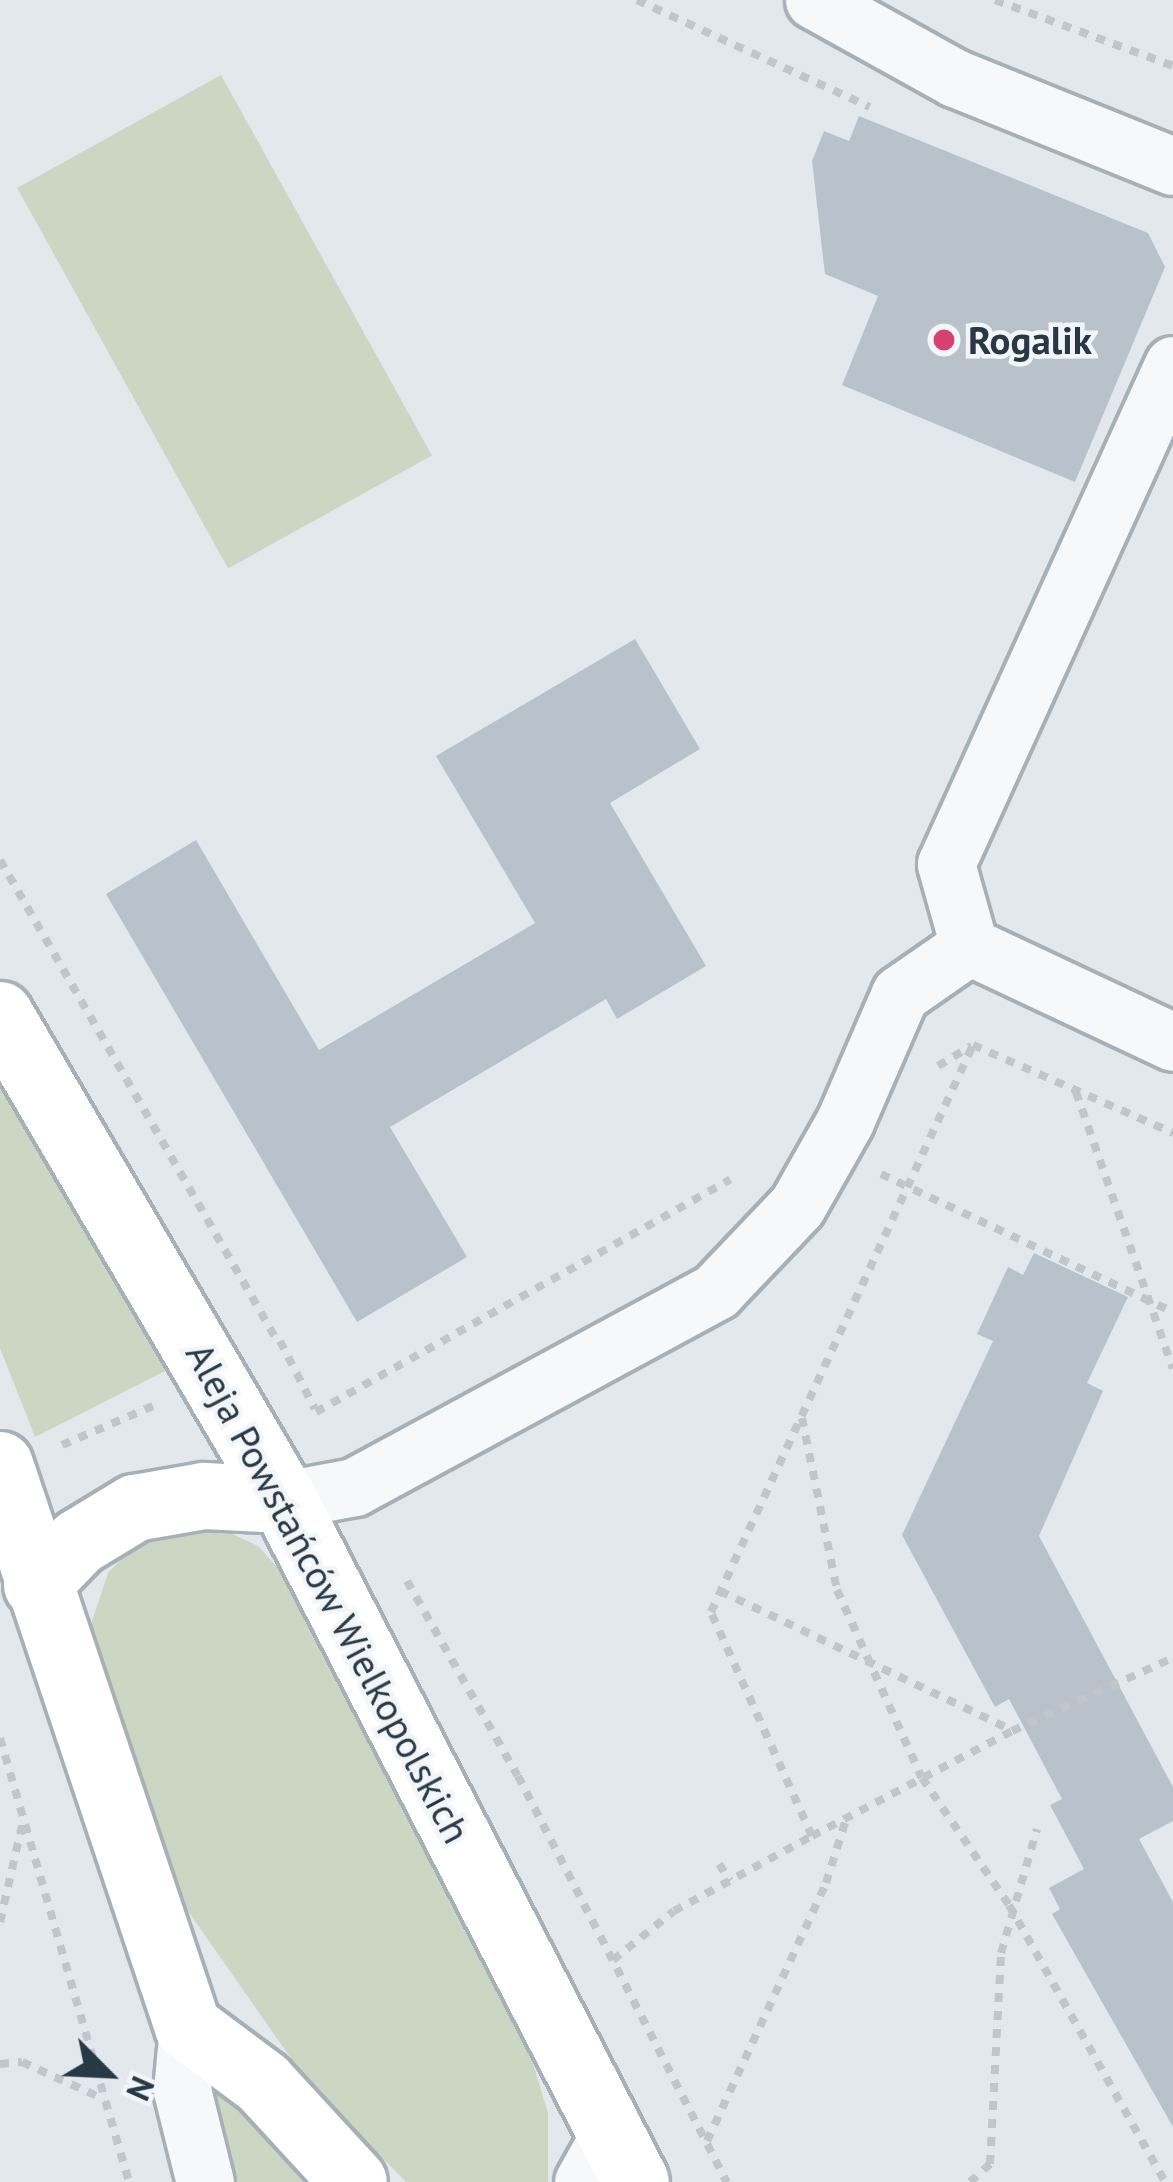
<!DOCTYPE html>
<meta charset="utf-8">
<style>
body{margin:0}
#map{position:relative;width:1173px;height:2182px;overflow:hidden;background:#e3e8ec;font-family:"PT Sans",sans-serif}
div>[style]{position:absolute}
.green>*{inset:0;background:#cbd6c3;transform-origin:0 0}
.building>*{inset:0;background:#b9c2ca}
.path>*{height:8px;margin-top:-4px;transform-origin:0;background:repeating-linear-gradient(90deg,#c1c6ca 0 9px,transparent 0 18px)}
.roads{filter:drop-shadow(3px 0 #a7b0b7) drop-shadow(-3px 0 #a7b0b7) drop-shadow(0 3px #a7b0b7) drop-shadow(0 -3px #a7b0b7)}
.minor>*{height:57px;margin:-28.5px;padding:0 28.5px;transform-origin:28.5px;border-radius:28.5px;background:#f6f8f9}
.secondary>*{height:66px;margin:-33px;padding:0 33px;transform-origin:33px;border-radius:33px;background:#fff}
.dots>*{width:33px;height:33px;translate:-50% -50%;box-sizing:border-box;border:6px solid #f3f6f9;border-radius:50%}
span{translate:-50% -50%;white-space:nowrap;text-align:center;line-height:1.15;-webkit-text-stroke:9px #f3f6f9;paint-order:stroke}
.poi-label{font-size:39px;color:#293845;font-weight:700}
.left{translate:0 -50%;text-align:left}
.street-label{font-size:39px;color:#293845}
.north{position:absolute;left:48px;top:2014px;width:120px;height:120px;-webkit-text-stroke:9px #f3f6f9;paint-order:stroke;rotate:114deg;font-size:33px;font-weight:700;line-height:48px;text-align:center;color:#293845}
.north::after{content:'';display:block;margin:auto;width:42px;height:54px;background:#293845;clip-path:polygon(50% 0,100% 100%,50% 72%,0 100%)}
</style>
<div id="map">
<div class="green">
<i style="left:221px;top:75px;width:435px;height:233px;rotate:61deg"></i>
<i style="clip-path:polygon(0 1087px,169px 1369px,35px 1437px,0 1348px)"></i>
<i style="clip-path:polygon(220px 1528px,258px 1546px,286px 1577px,529px 2050px,548px 2113px,548px 2182px,406px 2182px,304px 2077px,183px 1904px,95px 1657px,91px 1624px,108px 1573px,137px 1543px)"></i>
<i style="clip-path:polygon(214px 2080px,303px 2182px,231px 2182px,207px 2093px)"></i>
</div>
<div class="building">
<i style="clip-path:polygon(859px 116px,1148px 233px,1165px 267px,1075px 482px,842px 385px,878px 296px,825px 274px,812px 161px,824px 131px,849px 141px)"></i>
<i style="clip-path:polygon(635px 639px,700px 749px,610px 803px,706px 966px,617px 1019px,606px 999px,390px 1127px,467px 1257px,357px 1322px,106px 894px,196px 840px,319px 1050px,535px 923px,436px 756px)"></i>
<i style="clip-path:polygon(1034px 1253px,1128px 1297px,1087px 1383px,1103px 1391px,1039px 1536px,1173px 1787px,1173px 1821px,1139px 1839px,1173px 1902px,1173px 2127px,1052px 1914px,1060px 1909px,1049px 1888px,1084px 1869px,1050px 1805px,1062px 1799px,1009px 1699px,995px 1707px,902px 1535px,993px 1341px,977px 1334px,1008px 1267px,1023px 1275px)"></i>
</div>
<div class="path">
<i style="left:637px;top:0;width:256px;rotate:24.7deg"></i>
<i style="left:995px;top:0;width:190px;rotate:20.3deg"></i>
<i style="left:0;top:860px;width:556px;rotate:60.03deg"></i>
<i style="left:938px;top:1066px;width:39px;rotate:-31deg"></i>
<i style="left:1076px;top:1092px;width:293px;rotate:70.7deg"></i>
<i style="left:881px;top:1174px;width:323px;rotate:25.3deg"></i>
<i style="left:280px;top:1341px;width:76px;rotate:62.8deg"></i>
<i style="left:316px;top:1412px;width:475px;rotate:-29.3deg"></i>
<i style="left:802px;top:1418px;width:176px;rotate:78.5deg"></i>
<i style="left:837px;top:1590px;width:206px;rotate:65.7deg"></i>
<i style="left:922px;top:1778px;width:154px;rotate:55.6deg"></i>
<i style="left:1009px;top:1905px;width:318px;rotate:60.6deg"></i>
<i style="left:62px;top:1445px;width:99px;rotate:-23.2deg"></i>
<i style="left:407px;top:1581px;width:224px;rotate:60.4deg"></i>
<i style="left:518px;top:1776px;width:457px;rotate:62.8deg"></i>
<i style="left:720px;top:1591px;width:322px;rotate:25.5deg"></i>
<i style="left:0;top:1738px;width:462px;rotate:73.8deg"></i>
<i style="left:812px;top:1836px;width:246px;rotate:-114.3deg"></i>
<i style="left:711px;top:1612px;width:625px;rotate:-65.2deg"></i>
<i style="left:973px;top:1045px;width:219px;rotate:23.7deg"></i>
<i style="left:719px;top:1864px;width:20px;rotate:57deg"></i>
<i style="left:0;top:1922px;width:104px;rotate:-77.2deg"></i>
<i style="left:613px;top:1960px;width:78px;rotate:-38.8deg"></i>
<i style="left:674px;top:1911px;width:157px;rotate:-28.5deg"></i>
<i style="left:812px;top:1836px;width:226px;rotate:-27.7deg"></i>
<i style="left:1012px;top:1731px;width:177px;rotate:-24.4deg"></i>
<i style="left:0;top:2064px;width:22px;rotate:-5deg"></i>
<i style="left:22px;top:2062px;width:90px;rotate:24.3deg"></i>
<i style="left:707px;top:2141px;width:284px;rotate:-65.2deg"></i>
<i style="left:826px;top:1883px;width:67px;rotate:-72.6deg"></i>
<i style="left:970px;top:2182px;width:27px;rotate:-42deg"></i>
<i style="left:990px;top:2164px;width:211px;rotate:-87deg"></i>
<i style="left:1001px;top:1953px;width:129px;rotate:-73.8deg"></i>
</div>
<div class="roads">
<div class="minor">
<i style="left:814px;top:0;width:161px;rotate:29deg"></i>
<i style="left:955px;top:78px;width:235px;rotate:22deg"></i>
<i style="left:1173px;top:365px;width:548px;rotate:114.46deg"></i>
<i style="left:946px;top:864px;width:85px;rotate:74.3deg"></i>
<i style="left:969px;top:946px;width:225px;rotate:25.2deg"></i>
<i style="left:284px;top:1500px;width:71px;rotate:-10.5deg"></i>
<i style="left:354px;top:1487px;width:412px;rotate:-28.4deg"></i>
<i style="left:716px;top:1291px;width:117px;rotate:-46.4deg"></i>
<i style="left:797px;top:1206px;width:98px;rotate:-60.5deg"></i>
<i style="left:845px;top:1121px;width:138px;rotate:-66.6deg"></i>
<i style="left:900px;top:994px;width:84px;rotate:-34.8deg"></i>
<i style="left:188px;top:2027px;width:63px;rotate:95.4deg"></i>
<i style="left:182px;top:2090px;width:95px;rotate:76deg"></i>
<i style="left:583px;top:2182px;width:57px;rotate:-60.8deg"></i>
</div>
<div class="secondary">
<i style="left:0;top:1015px;width:562px;rotate:59.65deg"></i>
<i style="left:284px;top:1500px;width:767px;rotate:62.7deg"></i>
<i style="left:0;top:1465px;width:593px;rotate:71.5deg"></i>
<i style="left:188px;top:2027px;width:94px;rotate:36.7deg"></i>
<i style="left:263px;top:2083px;width:134px;rotate:47.4deg"></i>
<i style="left:37px;top:1585px;width:60px;rotate:-45.7deg"></i>
<i style="left:79px;top:1542px;width:66px;rotate:-31.3deg"></i>
<i style="left:135px;top:1508px;width:70px;rotate:-9.9deg"></i>
<i style="left:204px;top:1496px;width:80px;rotate:2.9deg"></i>
</div>
</div>
<div class="dots">
<i style="left:944px;top:340px;background:#d74172"></i>
</div>
<div class="poi-label">
<span class="left" style="left:968px;top:340px">Rogalik</span>
</div>
<div class="street-label">
<span style="left:328px;top:1593px;rotate:62deg">Aleja Powstańców Wielkopolskich</span>
</div>
<div class="north">N</div>
</div>
